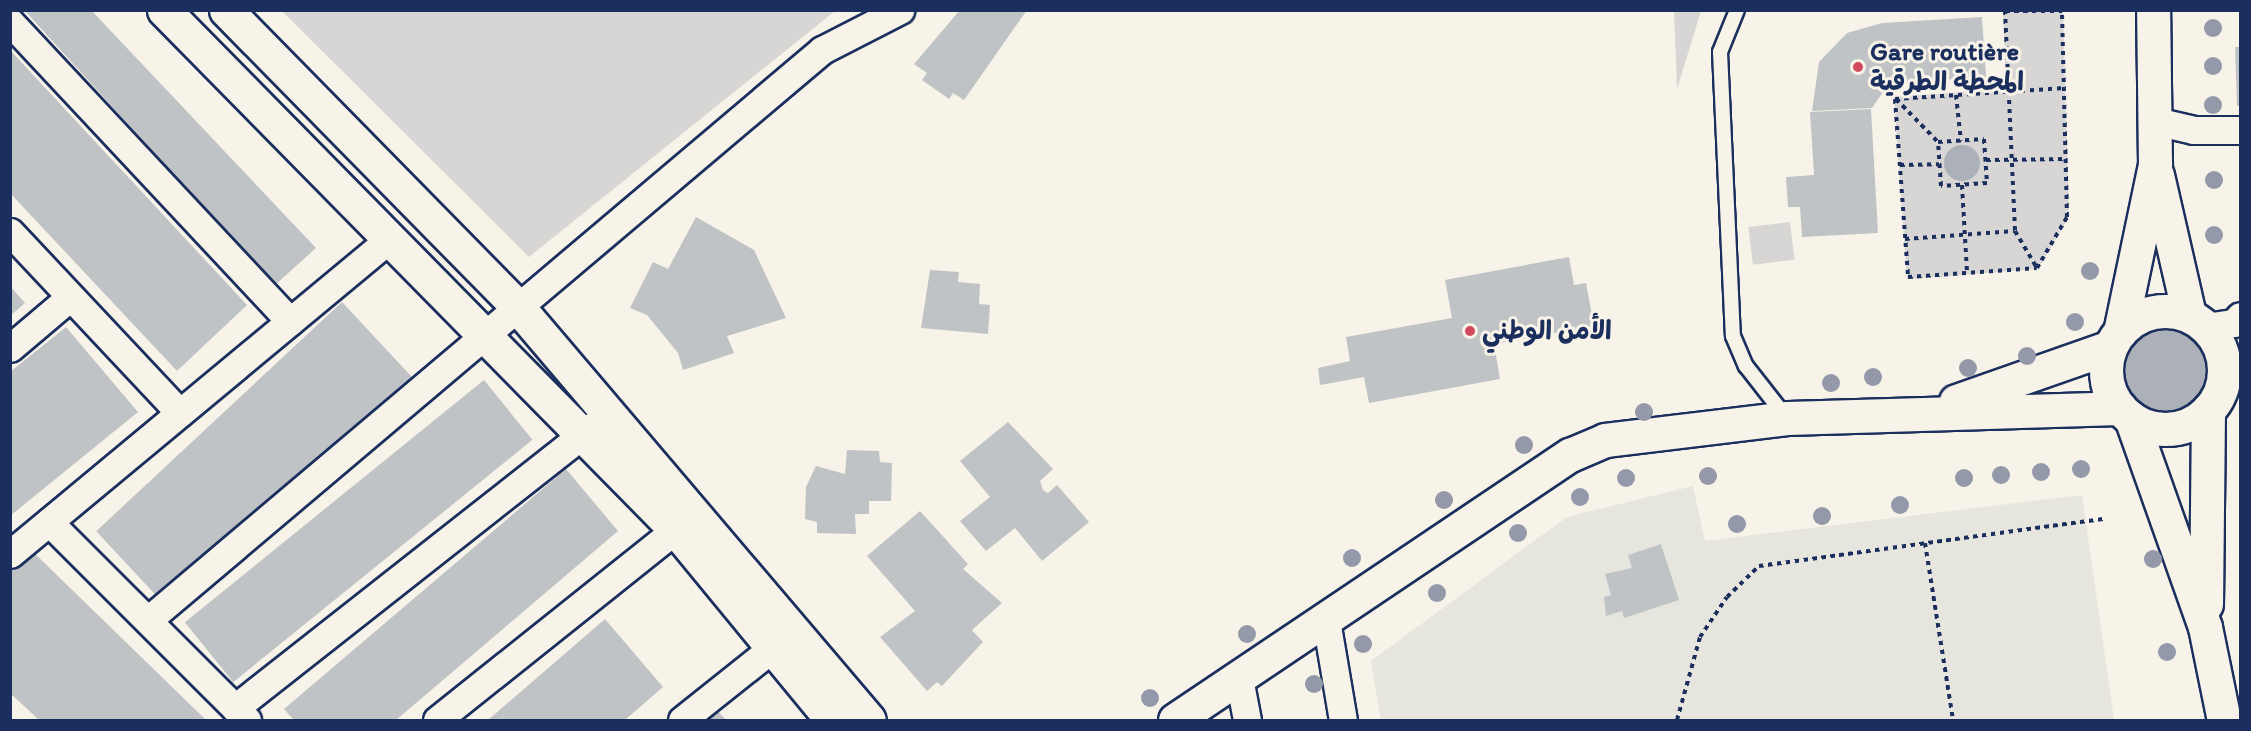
<!DOCTYPE html>
<meta charset="utf-8">
<style>
body{margin:0}
#map{position:relative;width:2251px;height:731px;overflow:hidden;background:#f7f3e8;font-family:Itim,"Playpen Sans Arabic",sans-serif}
div>[style]{position:absolute}
.built>*{inset:0;background:#e6e5de}
.green>*{inset:0;background:#d7d6d4;transform-origin:0 0}
.water>*{inset:0;background:#acb0b9}
.round{border-radius:50%}
.building>*{inset:0;background:#c0c3c5;transform-origin:0 0}
.path>*{height:4px;margin-top:-2px;transform-origin:0;background:repeating-linear-gradient(90deg,#1b2f5e 0 4.5px,transparent 0 9px)}
.roads{filter:drop-shadow(2px 0 #1b2f5e) drop-shadow(-2px 0 #1b2f5e) drop-shadow(0 2px #1b2f5e) drop-shadow(0 -2px #1b2f5e)}
.service>*{height:14px;margin:-7px;padding:0 7px;transform-origin:7px;border-radius:7px;background:#f7f3e8}
.minor>*{height:27px;margin:-13.5px;padding:0 13.5px;transform-origin:13.5px;border-radius:13.5px;background:#f7f3e8}
.tertiary>*{height:33px;margin:-16.5px;padding:0 16.5px;transform-origin:16.5px;border-radius:16.5px;background:#f7f3e8}
.secondary>*{height:33px;margin:-16.5px;padding:0 16.5px;transform-origin:16.5px;border-radius:16.5px;background:#f7f3e8}
.secondary>.ring{margin:-16.5px;padding:0;box-sizing:content-box;background:none;border:33px solid #f7f3e8;border-radius:50%}
.trees>*{width:18px;height:18px;margin:-9px;border-radius:50%;background:#9399a9}
.dots>*{width:16px;height:16px;translate:-50% -50%;box-sizing:border-box;border:3px solid #f7f3e8;border-radius:50%}
span{translate:-50% -50%;white-space:nowrap;text-align:center;line-height:1.15;-webkit-text-stroke:6px #f7f3e8;paint-order:stroke}
.poi-label{font-size:26px;color:#1b2f5e;font-weight:700}
.left{translate:0 -50%;text-align:left}
.frame{position:absolute;inset:0;border:12px solid #1b2f5e;pointer-events:none}
</style>
<div id="map">
<div class="built">
<i style="clip-path:polygon(1693px 486px,1705px 541px,2082px 495px,2114px 720px,1381px 720px,1371px 661px,1567px 517px)"></i>
</div>
<div class="green">
<i style="clip-path:polygon(282px 11px,835px 11px,529px 257px)"></i>
<i style="clip-path:polygon(1674px 11px,1701px 11px,1677px 89px)"></i>
<i style="clip-path:polygon(2003px 11px,2063px 11px,2069px 217px,2038px 269px,1907px 279px,1894px 97px,2006px 89px)"></i>
<i style="left:1790px;top:222px;width:38px;height:42px;rotate:83deg"></i>
</div>
<div class="water">
<i class="round" style="left:1944px;top:145px;width:36px;height:36px"></i>
<i class="round" style="left:2117px;top:322px;width:96px;height:96px"></i>
</div>
<div class="building">
<i style="clip-path:polygon(24px 10px,91px 10px,316px 248px,275px 285px)"></i>
<i style="clip-path:polygon(960px 10px,1027px 10px,964px 100px,953px 93px,949px 99px,922px 80px,927px 73px,914px 64px)"></i>
<i style="clip-path:polygon(1982px 17px,1986px 77px,1900px 83px,1883px 92px,1872px 108px,1812px 111px,1819px 62px,1847px 33px,1882px 23px)"></i>
<i style="clip-path:polygon(2235px 47px,2240px 47px,2240px 106px,2237px 106px)"></i>
<i style="clip-path:polygon(10px 50px,247px 305px,177px 371px,10px 193px)"></i>
<i style="clip-path:polygon(1871px 109px,1878px 233px,1802px 237px,1800px 207px,1788px 207px,1786px 177px,1814px 175px,1810px 112px)"></i>
<i style="clip-path:polygon(696px 217px,754px 250px,786px 318px,727px 336px,734px 353px,683px 370px,678px 353px,647px 315px,630px 308px,653px 262px,668px 269px)"></i>
<i style="clip-path:polygon(1569px 257px,1574px 285px,1586px 283px,1594px 326px,1494px 344px,1500px 379px,1369px 403px,1364px 377px,1320px 385px,1318px 368px,1350px 361px,1346px 337px,1452px 318px,1445px 280px)"></i>
<i style="clip-path:polygon(930px 270px,959px 272px,958px 282px,980px 284px,979px 304px,990px 305px,988px 334px,921px 328px)"></i>
<i style="clip-path:polygon(10px 286px,25px 303px,10px 316px)"></i>
<i style="left:342px;top:302px;width:108px;height:336px;rotate:47deg"></i>
<i style="clip-path:polygon(66px 327px,138px 412px,10px 516px,10px 372px)"></i>
<i style="left:484px;top:380px;width:77px;height:385px;rotate:51deg"></i>
<i style="clip-path:polygon(1008px 422px,1053px 469px,1040px 481px,1043px 490px,1048px 493px,1057px 485px,1089px 522px,1042px 561px,1015px 528px,986px 551px,960px 521px,990px 497px,960px 461px)"></i>
<i style="clip-path:polygon(847px 450px,879px 451px,880px 462px,892px 463px,891px 501px,869px 501px,869px 514px,855px 514px,856px 534px,817px 533px,817px 522px,805px 519px,806px 487px,816px 466px,845px 474px)"></i>
<i style="clip-path:polygon(566px 469px,618px 531px,396px 720px,294px 720px,284px 709px)"></i>
<i style="clip-path:polygon(920px 511px,968px 564px,963px 569px,1002px 603px,972px 630px,983px 642px,942px 686px,937px 682px,927px 691px,880px 637px,915px 611px,867px 556px)"></i>
<i style="clip-path:polygon(1661px 544px,1679px 600px,1624px 618px,1622px 611px,1606px 616px,1604px 597px,1611px 595px,1605px 574px,1632px 568px,1628px 555px)"></i>
<i style="clip-path:polygon(28px 547px,206px 720px,39px 720px,10px 693px,10px 564px)"></i>
<i style="clip-path:polygon(605px 619px,663px 687px,625px 720px,488px 720px)"></i>
<i style="clip-path:polygon(715px 708px,726px 720px,700px 720px)"></i>
</div>
<div class="path">
<i style="left:2005px;top:10px;width:221px;rotate:87.4deg"></i>
<i style="left:2015px;top:231px;width:43px;rotate:59.3deg"></i>
<i style="left:2005px;top:11px;width:57px"></i>
<i style="left:1956px;top:95px;width:46px;rotate:83.8deg"></i>
<i style="left:1895px;top:99px;width:178px;rotate:85.8deg"></i>
<i style="left:1908px;top:277px;width:129px;rotate:-4deg"></i>
<i style="left:1895px;top:99px;width:169px;rotate:-3.7deg"></i>
<i style="left:1896px;top:99px;width:60px;rotate:45.7deg"></i>
<i style="left:1984px;top:139px;width:44px;rotate:86.1deg"></i>
<i style="left:1987px;top:183px;width:46px;rotate:176.3deg"></i>
<i style="left:1941px;top:186px;width:44px;rotate:-93.9deg"></i>
<i style="left:1938px;top:142px;width:46px;rotate:-3.7deg"></i>
<i style="left:1986px;top:160px;width:80px;rotate:-0.7deg"></i>
<i style="left:1900px;top:165px;width:39px;rotate:-1deg"></i>
<i style="left:1962px;top:185px;width:88px;rotate:86.7deg"></i>
<i style="left:1905px;top:239px;width:110px;rotate:-4.2deg"></i>
<i style="left:2037px;top:268px;width:59px;rotate:-59.5deg"></i>
<i style="left:2067px;top:217px;width:207px;rotate:-91.4deg"></i>
<i style="left:1925px;top:543px;width:179px;rotate:81deg"></i>
<i style="left:1677px;top:720px;width:86px;rotate:-74.5deg"></i>
<i style="left:1700px;top:637px;width:48px;rotate:-56deg"></i>
<i style="left:1727px;top:597px;width:45px;rotate:-44.1deg"></i>
<i style="left:1759px;top:566px;width:347px;rotate:-7.8deg"></i>
</div>
<div class="roads">
<div class="service">
<i style="left:1737px;top:10px;width:45px;rotate:112deg"></i>
<i style="left:1720px;top:52px;width:284px;rotate:87.4deg"></i>
<i style="left:1733px;top:336px;width:33px;rotate:67deg"></i>
<i style="left:1746px;top:366px;width:63px;rotate:52deg"></i>
</div>
<div class="minor">
<i style="left:10px;top:22px;width:410px;rotate:46.9deg"></i>
<i style="left:2155px;top:121px;width:39px;rotate:13deg"></i>
<i style="left:2193px;top:130px;width:47px"></i>
<i style="left:10px;top:232px;width:248px;rotate:46.8deg"></i>
<i style="left:2205px;top:327px;width:29px;rotate:-8deg"></i>
<i style="left:2234px;top:323px;width:9px;rotate:-49deg"></i>
<i style="left:10px;top:348px;width:77px;rotate:-40.3deg"></i>
<i style="left:49px;top:522px;width:280px;rotate:45deg"></i>
<i style="left:10px;top:554px;width:494px;rotate:-39.7deg"></i>
<i style="left:148px;top:620px;width:883px;rotate:-40.22deg"></i>
<i style="left:822px;top:50px;width:88px;rotate:-27.1deg"></i>
<i style="left:1326px;top:620px;width:101px;rotate:80.4deg"></i>
<i style="left:1239px;top:678px;width:43px;rotate:79.2deg"></i>
<i style="left:235px;top:708px;width:461px;rotate:-38.2deg"></i>
<i style="left:437px;top:720px;width:325px;rotate:-38.6deg"></i>
<i style="left:682px;top:720px;width:137px;rotate:-38.5deg"></i>
</div>
<div class="tertiary">
<i style="left:164px;top:10px;width:730px;rotate:45.44deg"></i>
<i style="left:676px;top:530px;width:246px;rotate:50.6deg"></i>
<i style="left:226px;top:10px;width:415px;rotate:45.5deg"></i>
<i style="left:517px;top:306px;width:543px;rotate:49.63deg"></i>
<i style="left:1956px;top:401px;width:163px;rotate:-19.3deg"></i>
<i style="left:1175px;top:720px;width:476px;rotate:-33.9deg"></i>
<i style="left:1570px;top:455px;width:38px;rotate:-23deg"></i>
<i style="left:1605px;top:440px;width:183px;rotate:-6.9deg"></i>
<i style="left:1787px;top:418px;width:333px;rotate:-1.7deg"></i>
</div>
<div class="secondary">
<i style="left:2157px;top:175px;width:144px;rotate:77.1deg"></i>
<i class="ring" style="left:2106px;top:311px;width:85px;height:85px"></i>
<i style="left:2120px;top:332px;width:172px;rotate:-78.2deg"></i>
<i style="left:2155px;top:164px;width:154px;rotate:-90.7deg"></i>
<i style="left:2131px;top:418px;width:222px;rotate:70.5deg"></i>
<i style="left:2205px;top:627px;width:95px;rotate:78.5deg"></i>
<i style="left:2206px;top:604px;width:194px;rotate:-89.4deg"></i>
</div>
</div>
<div class="trees">
<i style="left:2213px;top:28px"></i>
<i style="left:2213px;top:66px"></i>
<i style="left:2213px;top:105px"></i>
<i style="left:2214px;top:180px"></i>
<i style="left:2214px;top:235px"></i>
<i style="left:2090px;top:271px"></i>
<i style="left:2075px;top:322px"></i>
<i style="left:2027px;top:356px"></i>
<i style="left:1968px;top:368px"></i>
<i style="left:1873px;top:377px"></i>
<i style="left:1831px;top:383px"></i>
<i style="left:1644px;top:412px"></i>
<i style="left:1524px;top:445px"></i>
<i style="left:2081px;top:469px"></i>
<i style="left:2041px;top:472px"></i>
<i style="left:2001px;top:475px"></i>
<i style="left:1708px;top:476px"></i>
<i style="left:1626px;top:478px"></i>
<i style="left:1964px;top:478px"></i>
<i style="left:1580px;top:497px"></i>
<i style="left:1444px;top:500px"></i>
<i style="left:1900px;top:505px"></i>
<i style="left:1822px;top:516px"></i>
<i style="left:1737px;top:524px"></i>
<i style="left:1518px;top:533px"></i>
<i style="left:1352px;top:558px"></i>
<i style="left:2153px;top:559px"></i>
<i style="left:1437px;top:593px"></i>
<i style="left:1247px;top:634px"></i>
<i style="left:1363px;top:644px"></i>
<i style="left:2167px;top:652px"></i>
<i style="left:1314px;top:684px"></i>
<i style="left:1150px;top:698px"></i>
</div>
<div class="dots">
<i style="left:1858px;top:67px;background:#d1495b"></i>
<i style="left:1470px;top:331px;background:#d1495b"></i>
</div>
<div class="poi-label">
<span class="left" style="left:1870px;top:67px">Gare routière<br>المحطة الطرقية</span>
<span class="left" style="left:1482px;top:331px">الأمن الوطني</span>
</div>
<div class="frame"></div>
</div>
